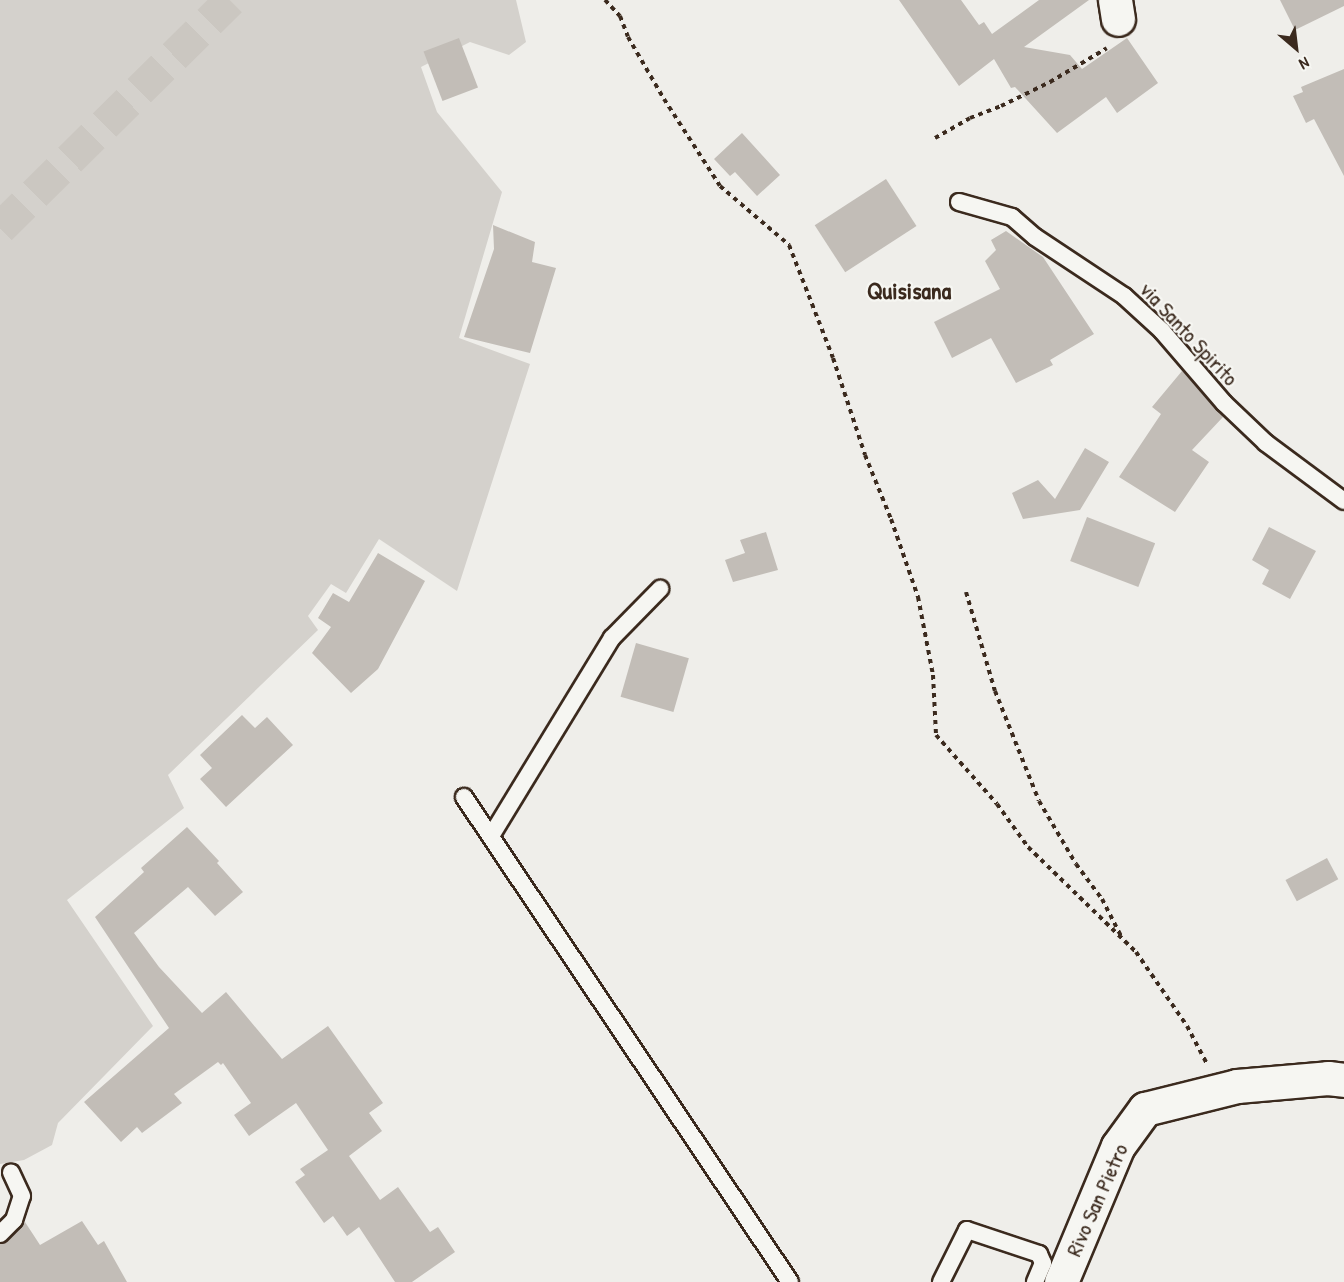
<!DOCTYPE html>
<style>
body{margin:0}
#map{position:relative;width:1344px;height:1282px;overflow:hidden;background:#efeeea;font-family:"Patrick Hand",sans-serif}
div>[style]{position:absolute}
.green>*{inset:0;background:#d4d1cc}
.building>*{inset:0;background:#c2bdb7;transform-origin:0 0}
.trunk-tunnel>*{height:33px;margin-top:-16.5px;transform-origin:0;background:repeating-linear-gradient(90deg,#cbc7c1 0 33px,transparent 0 49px)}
.path>*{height:4px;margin-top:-2px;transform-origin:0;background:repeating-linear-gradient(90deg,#3b2a1e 0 4.5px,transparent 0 9px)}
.roads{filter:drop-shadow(2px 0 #3b2a1e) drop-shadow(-2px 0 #3b2a1e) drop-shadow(0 2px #3b2a1e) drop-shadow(0 -2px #3b2a1e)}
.service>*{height:16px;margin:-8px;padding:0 8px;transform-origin:8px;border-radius:8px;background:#f6f6f2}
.minor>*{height:33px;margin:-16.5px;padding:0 16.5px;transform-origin:16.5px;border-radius:16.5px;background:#f6f6f2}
span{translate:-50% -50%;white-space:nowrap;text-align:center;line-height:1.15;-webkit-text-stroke:4.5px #f6f6f2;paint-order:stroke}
.street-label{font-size:22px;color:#3b2a1e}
.neighbourhood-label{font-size:24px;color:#3b2a1e;font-weight:700}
.north{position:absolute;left:1266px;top:18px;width:60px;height:60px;-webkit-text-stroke:4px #f6f6f2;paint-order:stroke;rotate:152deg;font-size:16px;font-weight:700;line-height:24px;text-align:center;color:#3b2a1e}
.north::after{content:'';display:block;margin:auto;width:21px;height:27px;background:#3b2a1e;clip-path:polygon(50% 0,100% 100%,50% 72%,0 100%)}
</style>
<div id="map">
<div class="green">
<i style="clip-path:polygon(0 0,516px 0,526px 42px,509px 55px,470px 42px,421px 67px,437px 112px,502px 192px,459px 338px,530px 364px,457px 591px,379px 539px,346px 593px,331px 584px,308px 616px,318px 630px,168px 775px,184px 808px,67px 900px,153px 1026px,58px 1123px,52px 1145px,24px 1160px,0 1164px)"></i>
</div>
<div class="building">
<i style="clip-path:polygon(899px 0,961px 0,979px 25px,984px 22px,992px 34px,1039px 0,1089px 0,1024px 47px,1070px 55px,1082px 69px,1127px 38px,1158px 83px,1117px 113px,1106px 97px,1057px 133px,1015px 87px,1011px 88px,994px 59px,959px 86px)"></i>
<i style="clip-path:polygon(1280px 0,1344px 0,1344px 6px,1295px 30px)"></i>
<i style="left:459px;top:38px;width:53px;height:38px;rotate:69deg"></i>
<i style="clip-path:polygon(1344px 69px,1344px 176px,1314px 119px,1306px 123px,1293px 96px,1303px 92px,1301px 87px)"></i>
<i style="clip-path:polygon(742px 133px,780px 175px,757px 196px,735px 172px,730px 176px,714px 159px)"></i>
<i style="left:886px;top:179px;width:56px;height:85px;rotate:57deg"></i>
<i style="clip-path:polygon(493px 225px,535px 242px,532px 262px,556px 268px,530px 353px,464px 337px,494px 249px)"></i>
<i style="clip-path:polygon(1006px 231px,1043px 257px,1094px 334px,1050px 360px,1053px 365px,1016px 383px,991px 338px,952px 358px,934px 322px,1000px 289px,985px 261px,996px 250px,991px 240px)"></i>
<i style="clip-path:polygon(1182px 371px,1223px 417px,1192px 450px,1209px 462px,1175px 512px,1119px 477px,1161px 414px,1152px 407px)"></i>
<i style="clip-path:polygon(1085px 448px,1109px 462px,1080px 510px,1023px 519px,1012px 493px,1038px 480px,1055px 499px)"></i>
<i style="left:1087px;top:517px;width:73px;height:47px;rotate:21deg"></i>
<i style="clip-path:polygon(1269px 527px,1316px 551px,1290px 599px,1262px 584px,1269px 570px,1252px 560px)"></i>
<i style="clip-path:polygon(766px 532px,778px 570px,733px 582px,725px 560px,745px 553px,740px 540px)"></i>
<i style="clip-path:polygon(378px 553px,425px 581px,378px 669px,351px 693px,312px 653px,331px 627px,318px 618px,333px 593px,349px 602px)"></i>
<i style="left:636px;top:643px;width:55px;height:56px;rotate:16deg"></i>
<i style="clip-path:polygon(242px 715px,255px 728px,267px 717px,293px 745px,226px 807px,200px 779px,212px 768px,200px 755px)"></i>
<i style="clip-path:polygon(187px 827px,219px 861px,217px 863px,243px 892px,215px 916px,188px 887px,134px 933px,159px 967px,202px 1013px,226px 992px,282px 1059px,328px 1026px,383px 1103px,369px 1113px,382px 1131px,349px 1156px,380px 1200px,398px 1187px,430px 1232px,438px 1227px,455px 1252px,412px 1282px,395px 1282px,359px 1227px,347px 1236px,333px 1216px,324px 1223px,295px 1182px,305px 1175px,300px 1169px,328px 1150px,296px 1103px,249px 1136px,234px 1115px,251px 1103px,223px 1063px,221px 1065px,218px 1062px,174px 1094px,182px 1103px,142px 1133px,137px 1127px,121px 1142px,84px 1102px,169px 1028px,95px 917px,144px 872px,141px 868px)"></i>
<i style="left:1327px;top:858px;width:24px;height:47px;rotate:62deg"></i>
<i style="clip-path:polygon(82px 1221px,98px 1245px,104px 1241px,127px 1282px,0 1282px,0 1244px,7px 1241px,25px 1222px,40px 1245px)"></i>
</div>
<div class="trunk-tunnel">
<i style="left:0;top:228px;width:324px;rotate:-44.7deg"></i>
</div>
<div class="path">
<i style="left:605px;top:0;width:22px;rotate:47deg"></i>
<i style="left:620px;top:16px;width:22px;rotate:69deg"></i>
<i style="left:628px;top:37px;width:72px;rotate:59.9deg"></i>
<i style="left:664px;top:99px;width:103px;rotate:57.2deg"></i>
<i style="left:720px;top:186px;width:91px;rotate:40.5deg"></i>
<i style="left:789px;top:245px;width:121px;rotate:68.7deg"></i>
<i style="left:833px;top:358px;width:102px;rotate:71.7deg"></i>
<i style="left:865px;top:455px;width:69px;rotate:67.9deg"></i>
<i style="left:891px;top:519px;width:83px;rotate:70.9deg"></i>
<i style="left:918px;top:597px;width:79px;rotate:79.1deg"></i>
<i style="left:933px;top:675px;width:60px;rotate:87.1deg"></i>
<i style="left:936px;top:735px;width:92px;rotate:48.5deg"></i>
<i style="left:997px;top:804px;width:53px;rotate:54.2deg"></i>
<i style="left:1028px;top:847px;width:151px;rotate:44.2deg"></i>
<i style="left:1136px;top:952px;width:90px;rotate:55.4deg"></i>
<i style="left:1187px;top:1026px;width:41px;rotate:62.2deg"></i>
<i style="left:935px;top:138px;width:40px;rotate:-29.7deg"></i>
<i style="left:970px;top:118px;width:33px;rotate:-21deg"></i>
<i style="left:1001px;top:106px;width:55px;rotate:-26.1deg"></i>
<i style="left:1050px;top:82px;width:66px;rotate:-30.8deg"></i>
<i style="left:966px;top:592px;width:103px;rotate:73.7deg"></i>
<i style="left:995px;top:691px;width:118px;rotate:68.2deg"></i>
<i style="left:1039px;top:801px;width:73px;rotate:59.6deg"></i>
<i style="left:1076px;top:864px;width:44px;rotate:53.4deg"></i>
<i style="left:1102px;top:899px;width:42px;rotate:62.8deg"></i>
</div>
<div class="roads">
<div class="service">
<i style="left:959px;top:202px;width:55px;rotate:15.8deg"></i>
<i style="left:1012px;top:217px;width:30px;rotate:41deg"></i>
<i style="left:1035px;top:237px;width:107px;rotate:33.5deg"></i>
<i style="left:1124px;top:296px;width:52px;rotate:42.6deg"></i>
<i style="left:1162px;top:331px;width:95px;rotate:49.3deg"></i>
<i style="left:1224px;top:403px;width:58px;rotate:43.6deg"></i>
<i style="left:1266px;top:443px;width:97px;rotate:36.6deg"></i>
<i style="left:464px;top:797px;width:584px;rotate:56.09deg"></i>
<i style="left:491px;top:836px;width:232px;rotate:-58.6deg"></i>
<i style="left:612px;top:638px;width:69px;rotate:-45.6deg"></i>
<i style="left:0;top:1234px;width:20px;rotate:-45deg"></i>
<i style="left:14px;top:1220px;width:25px;rotate:-72deg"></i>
<i style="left:22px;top:1196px;width:26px;rotate:-115deg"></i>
<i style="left:941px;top:1282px;width:58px;rotate:-63.4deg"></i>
<i style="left:967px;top:1230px;width:76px;rotate:18.4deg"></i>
<i style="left:1039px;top:1254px;width:10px;rotate:66deg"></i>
<i style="left:1043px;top:1263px;width:21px;rotate:113deg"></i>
</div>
<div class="minor">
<i style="left:1115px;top:0;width:19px;rotate:81deg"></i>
<i style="left:1061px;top:1282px;width:147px;rotate:-67.3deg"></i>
<i style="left:1118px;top:1146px;width:46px;rotate:-53.9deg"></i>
<i style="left:1145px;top:1109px;width:95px;rotate:-14deg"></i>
<i style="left:1237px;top:1086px;width:91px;rotate:-5deg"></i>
<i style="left:1328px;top:1078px;width:16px;rotate:7deg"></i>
</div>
</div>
<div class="street-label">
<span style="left:1189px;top:334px;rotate:47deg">via Santo Spirito</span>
<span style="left:1097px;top:1200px;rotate:-66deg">Rivo San Pietro</span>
</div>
<div class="neighbourhood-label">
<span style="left:909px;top:291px">Quisisana</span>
</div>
<div class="north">N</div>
</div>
